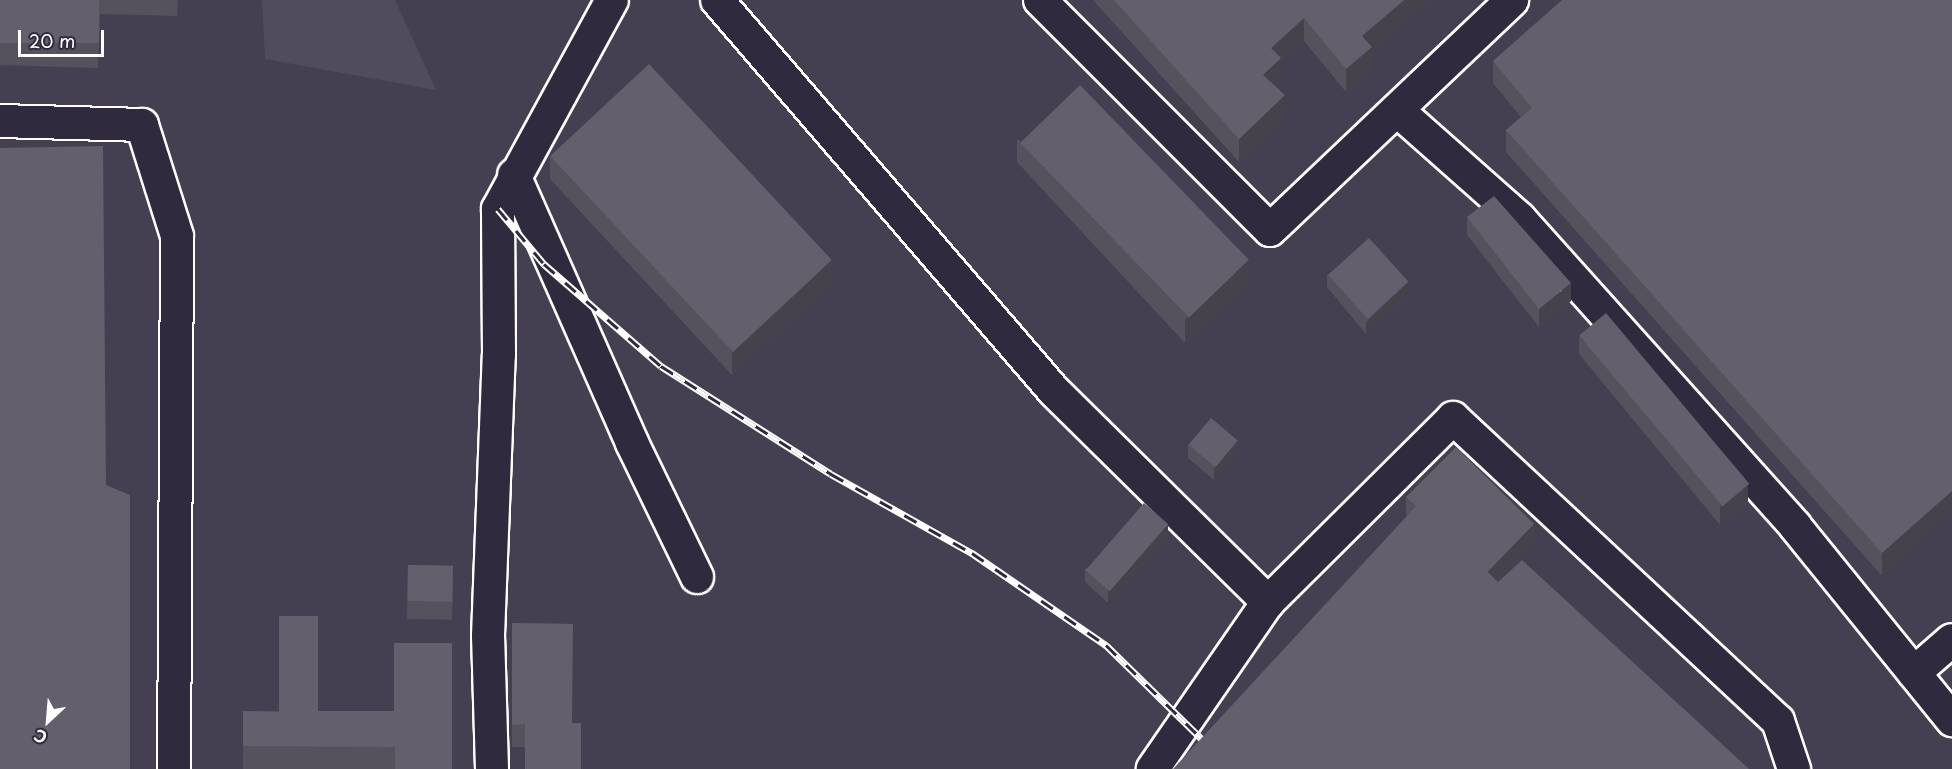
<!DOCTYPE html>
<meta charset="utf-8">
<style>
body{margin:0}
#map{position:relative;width:1952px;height:769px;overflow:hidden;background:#373345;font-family:"Playpen Sans",sans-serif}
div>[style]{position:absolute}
.built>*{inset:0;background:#444051;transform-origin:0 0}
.green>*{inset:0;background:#514c5c}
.roads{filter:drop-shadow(2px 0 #fff) drop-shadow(-2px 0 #fff) drop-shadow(0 2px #fff) drop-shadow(0 -2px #fff)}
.minor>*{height:32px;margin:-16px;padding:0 16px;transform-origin:16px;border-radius:16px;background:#2f2a3d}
.rail>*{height:7px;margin-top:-3.5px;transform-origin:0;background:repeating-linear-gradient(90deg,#2f2a3d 0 14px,#fff 0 28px);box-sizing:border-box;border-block:2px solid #fff}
.wall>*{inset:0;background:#55525e;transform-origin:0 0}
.shaded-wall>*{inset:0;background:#45424c}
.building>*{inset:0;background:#635f6d;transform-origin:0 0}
span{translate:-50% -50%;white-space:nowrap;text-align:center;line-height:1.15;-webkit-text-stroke:4.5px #2f2a3d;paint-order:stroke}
.north{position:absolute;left:18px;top:691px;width:60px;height:60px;-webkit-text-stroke:4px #2f2a3d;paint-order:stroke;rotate:206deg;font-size:16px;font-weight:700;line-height:24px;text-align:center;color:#fff}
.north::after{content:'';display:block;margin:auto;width:21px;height:27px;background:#fff;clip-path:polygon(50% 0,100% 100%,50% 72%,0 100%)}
.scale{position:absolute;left:18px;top:30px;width:86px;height:27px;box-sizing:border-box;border:3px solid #fff;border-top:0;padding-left:8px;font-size:18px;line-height:21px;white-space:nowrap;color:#fff;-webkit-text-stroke:4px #2f2a3d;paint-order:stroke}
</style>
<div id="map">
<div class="built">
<i style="left:0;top:0;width:1952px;height:769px"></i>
</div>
<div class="green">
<i style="clip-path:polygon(262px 0,395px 0,436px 90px,265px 59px)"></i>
</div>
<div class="roads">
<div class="minor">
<i style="left:717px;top:0;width:516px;rotate:49.24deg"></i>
<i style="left:1054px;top:391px;width:301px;rotate:44.6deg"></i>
<i style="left:1268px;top:602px;width:203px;rotate:124.6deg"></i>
<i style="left:1040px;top:0;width:325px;rotate:45deg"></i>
<i style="left:1270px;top:230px;width:334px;rotate:-43.5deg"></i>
<i style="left:1397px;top:110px;width:164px;rotate:41.5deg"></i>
<i style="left:1520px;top:219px;width:412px;rotate:48.1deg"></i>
<i style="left:1795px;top:526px;width:250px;rotate:51deg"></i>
<i style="left:0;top:121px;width:142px;rotate:1.6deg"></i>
<i style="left:142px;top:125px;width:116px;rotate:72.5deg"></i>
<i style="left:177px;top:236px;width:533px;rotate:90.32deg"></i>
<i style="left:514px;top:175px;width:293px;rotate:66.2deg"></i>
<i style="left:632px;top:443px;width:149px;rotate:64.1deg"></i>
<i style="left:1268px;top:602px;width:261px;rotate:-44.8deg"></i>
<i style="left:1453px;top:418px;width:444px;rotate:43deg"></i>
<i style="left:1778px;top:721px;width:51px;rotate:71.6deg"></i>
<i style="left:1914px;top:673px;width:50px;rotate:-41deg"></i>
<i style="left:492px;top:769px;width:133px;rotate:-91.7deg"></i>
<i style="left:488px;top:636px;width:281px;rotate:-87.8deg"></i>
<i style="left:499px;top:355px;width:146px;rotate:-90.4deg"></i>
<i style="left:498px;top:209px;width:238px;rotate:-61.4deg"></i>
</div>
</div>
<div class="rail">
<i style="left:498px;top:209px;width:72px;rotate:50.1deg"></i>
<i style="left:544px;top:264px;width:155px;rotate:41.1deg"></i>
<i style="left:661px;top:366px;width:201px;rotate:32.4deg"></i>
<i style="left:831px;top:474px;width:162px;rotate:29.3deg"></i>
<i style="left:972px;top:553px;width:163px;rotate:34.5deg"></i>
<i style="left:1106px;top:645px;width:141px;rotate:44.4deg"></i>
</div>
<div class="wall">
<i style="clip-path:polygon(0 0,178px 0,177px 16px,100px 14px,98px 68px,0 65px)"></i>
<i style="clip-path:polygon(1093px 0,1431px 0,1372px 51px,1372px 69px,1346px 92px,1304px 41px,1281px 62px,1281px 80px,1275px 86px,1285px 117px,1239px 162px)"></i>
<i style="clip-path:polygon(1952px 0,1882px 576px,1506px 152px,1506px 130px,1521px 117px,1493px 83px,1493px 61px)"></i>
<i style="clip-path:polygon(1017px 139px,1248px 284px,1185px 343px,1017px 162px)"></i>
<i style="clip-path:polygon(550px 156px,832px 283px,732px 375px,550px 179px)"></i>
<i style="clip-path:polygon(1467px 217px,1571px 301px,1539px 327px,1467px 235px)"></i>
<i style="clip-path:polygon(1327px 274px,1408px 295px,1366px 334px,1327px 287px)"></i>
<i style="clip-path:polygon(1579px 336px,1748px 503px,1720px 525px,1579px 354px)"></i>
<i style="clip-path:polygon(1188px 445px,1238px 453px,1214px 480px,1188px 458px)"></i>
<i style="clip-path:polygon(1406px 497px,1534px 542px,1497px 581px,1407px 516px,1406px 515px)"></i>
<i style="clip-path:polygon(1168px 536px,1108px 603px,1085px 582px,1085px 569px)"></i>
<i style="left:408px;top:565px;width:45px;height:54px;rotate:1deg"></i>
<i style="clip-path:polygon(512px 623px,573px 624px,525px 747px,512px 747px)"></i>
<i style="clip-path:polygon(243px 711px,318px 711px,452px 769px,243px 769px)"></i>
</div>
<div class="shaded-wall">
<i style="clip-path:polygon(1404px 0,1431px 0,1372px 51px,1372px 69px,1346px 92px,1346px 69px,1362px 36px)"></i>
<i style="clip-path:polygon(1304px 18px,1304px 41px,1281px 62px,1281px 80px,1263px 98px,1263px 75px,1271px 48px)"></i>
<i style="clip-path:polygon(1285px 95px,1285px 117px,1239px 162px,1239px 139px)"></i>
<i style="clip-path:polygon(832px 260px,832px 283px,732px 375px,732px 352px)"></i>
<i style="clip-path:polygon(1248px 261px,1248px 284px,1185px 343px,1185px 320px)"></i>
<i style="clip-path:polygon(1408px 282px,1408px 295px,1366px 334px,1366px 322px)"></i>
<i style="clip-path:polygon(1571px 283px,1571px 301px,1539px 327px,1539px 309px)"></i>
<i style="clip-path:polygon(1238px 441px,1238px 453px,1214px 480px,1214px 468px)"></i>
<i style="clip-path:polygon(1748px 485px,1748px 503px,1720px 525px,1720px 507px)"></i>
<i style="clip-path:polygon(1952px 491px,1952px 513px,1882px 576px,1882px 553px)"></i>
<i style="clip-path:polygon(1168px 524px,1168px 536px,1108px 603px,1108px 590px)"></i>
<i style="clip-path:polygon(1534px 524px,1534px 542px,1485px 593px,1485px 575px)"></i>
</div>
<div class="building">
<i style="left:0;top:0;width:99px;height:43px"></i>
<i style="clip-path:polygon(1114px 0,1404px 0,1362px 36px,1372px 47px,1346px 69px,1304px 18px,1271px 48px,1281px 58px,1263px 75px,1285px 95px,1239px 139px)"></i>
<i style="clip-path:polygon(1562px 0,1952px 0,1952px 491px,1882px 553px,1506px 130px,1532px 108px,1493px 61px)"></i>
<i style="left:649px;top:64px;width:268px;height:135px;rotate:47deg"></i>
<i style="left:1080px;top:85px;width:243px;height:83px;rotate:46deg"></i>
<i style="clip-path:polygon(103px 146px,106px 485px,130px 495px,130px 769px,0 769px,0 148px)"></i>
<i style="clip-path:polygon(1494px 196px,1571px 283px,1539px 309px,1467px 217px)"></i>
<i style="left:1369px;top:238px;width:59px;height:55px;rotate:48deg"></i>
<i style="left:1606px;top:313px;width:223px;height:35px;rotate:50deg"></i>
<i style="left:1211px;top:418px;width:35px;height:35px;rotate:40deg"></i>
<i style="clip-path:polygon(1456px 447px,1534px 524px,1487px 572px,1418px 504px,1416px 506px,1406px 497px)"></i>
<i style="left:1144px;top:503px;width:32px;height:89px;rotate:41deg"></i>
<i style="clip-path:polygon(1418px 504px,1498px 582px,1522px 560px,1749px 769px,1173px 769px)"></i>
<i style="left:408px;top:565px;width:45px;height:36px;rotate:1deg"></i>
<i style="clip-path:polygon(279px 616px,318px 616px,318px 711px,394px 711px,394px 643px,452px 643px,452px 769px,395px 769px,395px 747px,243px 746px,243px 711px,279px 712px)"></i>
<i style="clip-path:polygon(512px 623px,573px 624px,572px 723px,581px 723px,581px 769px,525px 769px,525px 724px,512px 725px)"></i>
</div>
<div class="north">С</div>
<div class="scale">20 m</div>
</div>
